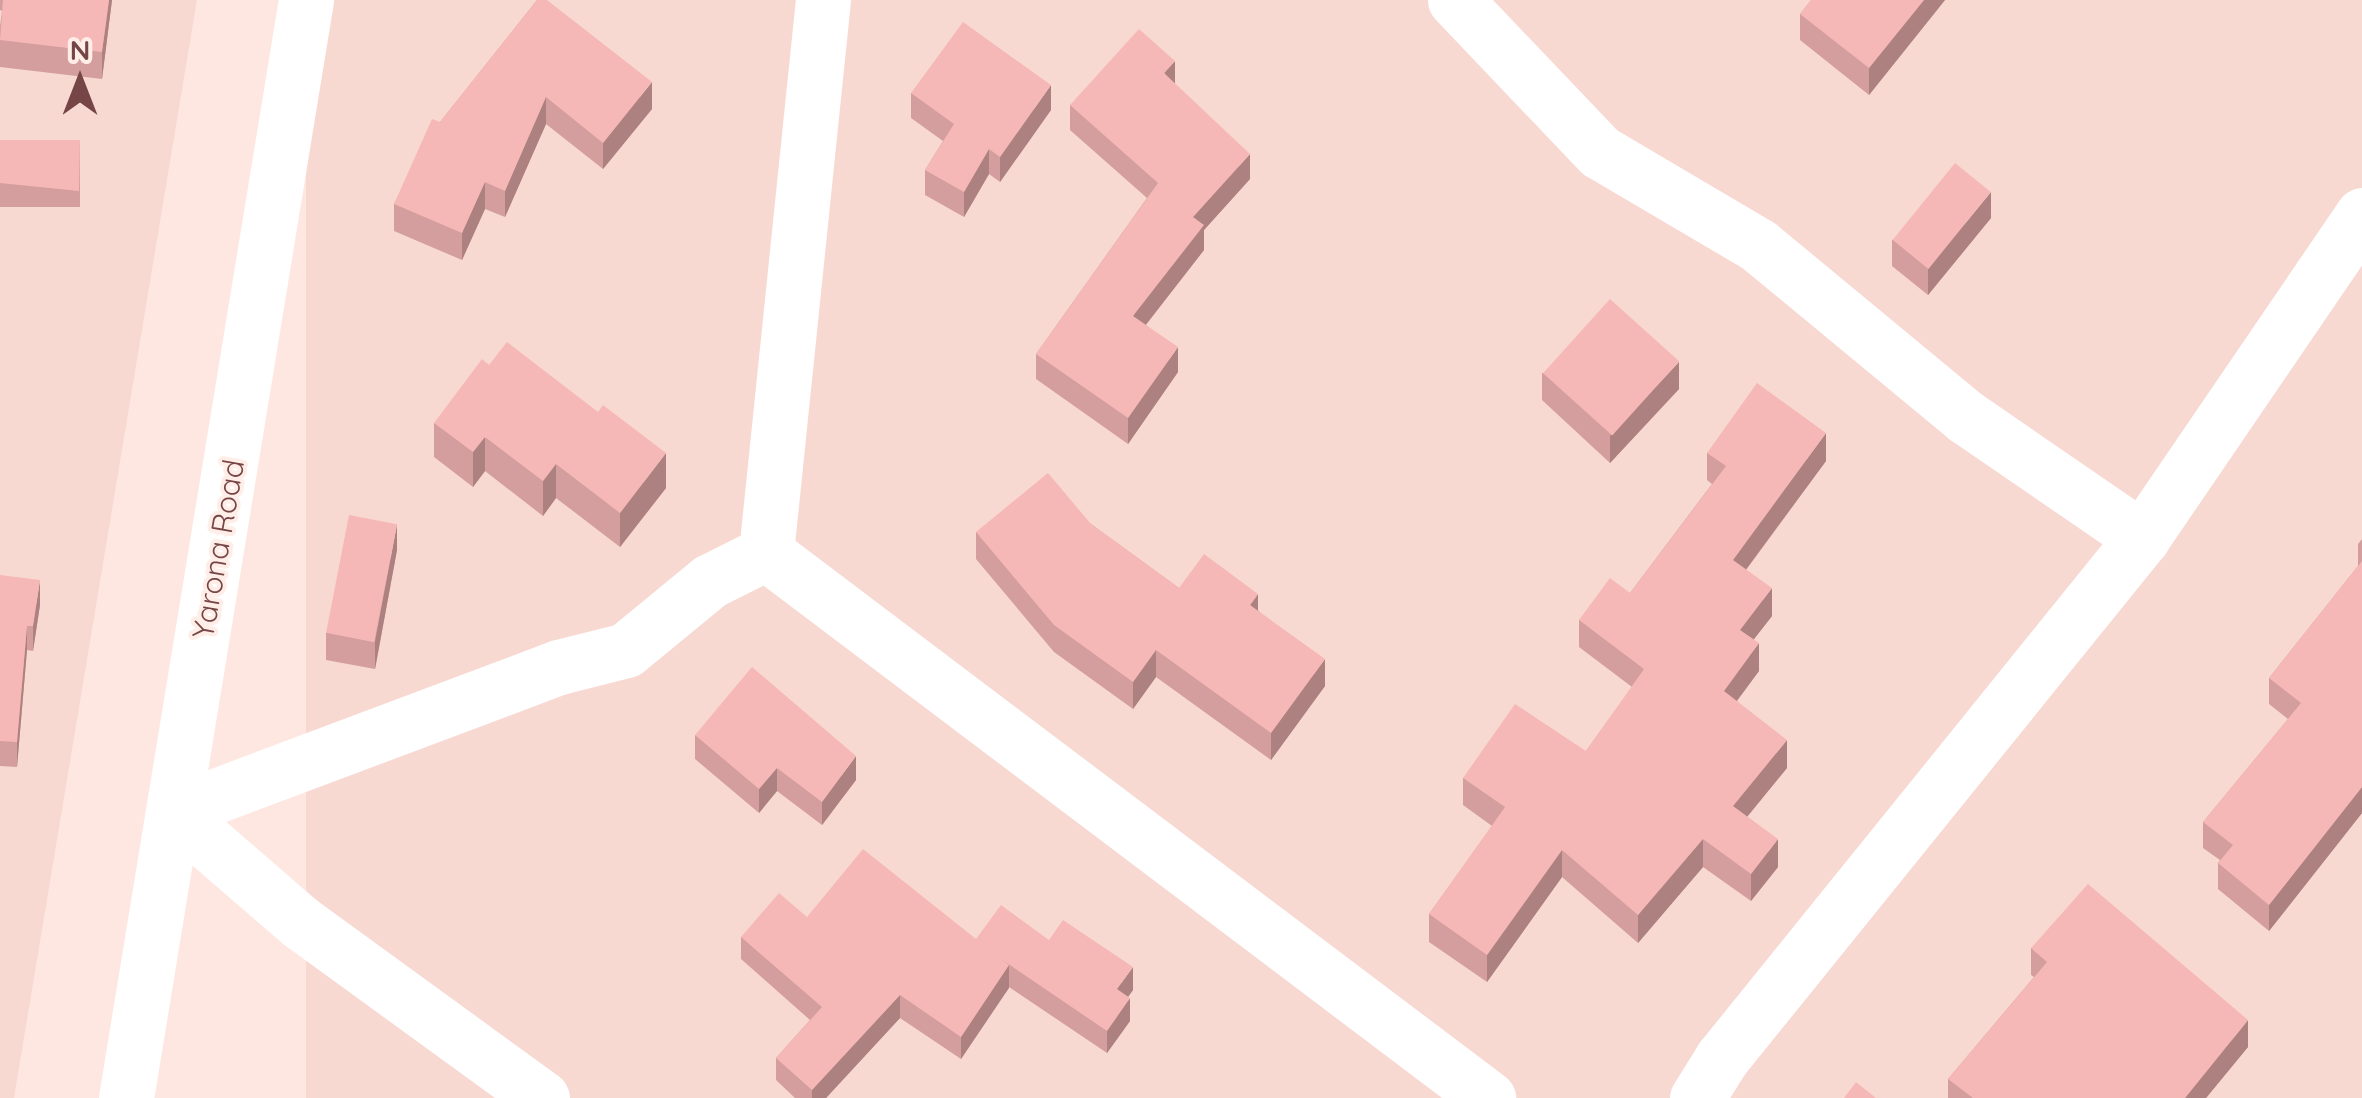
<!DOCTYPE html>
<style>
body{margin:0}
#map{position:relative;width:2362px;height:1098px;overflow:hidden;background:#fee7e1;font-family:Quicksand,sans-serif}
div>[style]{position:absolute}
.residential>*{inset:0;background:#f8d9d2;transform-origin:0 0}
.minor>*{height:55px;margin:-27.5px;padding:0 27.5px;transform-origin:27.5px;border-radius:27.5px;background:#fff}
.wall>*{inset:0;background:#d39e9d;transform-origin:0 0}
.shaded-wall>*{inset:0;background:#ac8180}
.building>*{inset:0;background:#f5b8b7;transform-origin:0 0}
span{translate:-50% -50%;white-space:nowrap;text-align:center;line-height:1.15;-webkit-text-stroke:8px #ffeee8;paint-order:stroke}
.street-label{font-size:30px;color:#764647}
.north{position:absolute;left:30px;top:30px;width:100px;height:100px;-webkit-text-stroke:8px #ffeee8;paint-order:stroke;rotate:0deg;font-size:28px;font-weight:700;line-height:40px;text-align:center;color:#764647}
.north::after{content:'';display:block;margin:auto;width:35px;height:45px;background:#764647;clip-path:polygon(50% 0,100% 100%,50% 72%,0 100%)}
</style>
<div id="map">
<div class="residential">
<i style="clip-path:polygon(0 0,197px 0,14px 1098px,0 1098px)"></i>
<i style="left:306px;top:0;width:2056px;height:1113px"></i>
</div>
<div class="minor">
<i style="left:1455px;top:0;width:210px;rotate:46.4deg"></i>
<i style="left:1600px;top:152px;width:183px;rotate:30.5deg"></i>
<i style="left:1758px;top:245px;width:270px;rotate:39.6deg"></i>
<i style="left:1966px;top:417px;width:214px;rotate:34.5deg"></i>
<i style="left:766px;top:553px;width:905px;rotate:37.05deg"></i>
<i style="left:766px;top:553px;width:556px;rotate:-84.12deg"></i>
<i style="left:126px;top:1098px;width:1113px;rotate:-80.69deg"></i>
<i style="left:542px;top:1098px;width:298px;rotate:-144deg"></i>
<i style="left:301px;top:923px;width:169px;rotate:-139.1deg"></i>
<i style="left:173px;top:812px;width:412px;rotate:-20.6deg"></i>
<i style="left:559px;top:667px;width:69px;rotate:-14.2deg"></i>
<i style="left:626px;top:650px;width:109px;rotate:-39.4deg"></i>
<i style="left:710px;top:581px;width:63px;rotate:-26.6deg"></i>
<i style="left:1697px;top:1098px;width:47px;rotate:-58deg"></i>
<i style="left:1722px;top:1058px;width:668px;rotate:-51.07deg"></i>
<i style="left:2142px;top:538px;width:391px;rotate:-55.7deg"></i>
</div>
<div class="wall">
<i style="clip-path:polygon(0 0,112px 0,102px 79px,0 67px,0 26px,2px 11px,0 10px)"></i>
<i style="clip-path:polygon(537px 0,652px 109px,603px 169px,546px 124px,505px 217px,485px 209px,462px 260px,394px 231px,394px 204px,440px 122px)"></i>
<i style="clip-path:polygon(1811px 0,1945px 0,1869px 95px,1800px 40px,1800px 14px)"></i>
<i style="clip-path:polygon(1175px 84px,1250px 179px,1204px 230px,1204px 250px,1146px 325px,1178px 372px,1128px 444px,1036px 379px,1036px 354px,1147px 198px,1070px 130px,1070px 105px)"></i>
<i style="clip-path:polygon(911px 93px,1051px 110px,1000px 182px,989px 174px,964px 217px,925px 195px,925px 170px,943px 141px,911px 118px)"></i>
<i style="left:0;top:140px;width:80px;height:67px"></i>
<i style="clip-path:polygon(1991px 218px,1928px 295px,1892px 266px,1892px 240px)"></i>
<i style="clip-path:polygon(1542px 373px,1679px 389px,1610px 463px,1542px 400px)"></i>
<i style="clip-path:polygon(434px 423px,666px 488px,620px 547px,556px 498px,543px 516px,485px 471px,473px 487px,434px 457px)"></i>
<i style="clip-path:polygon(1707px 453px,1826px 461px,1746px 570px,1772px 616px,1754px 639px,1759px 671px,1737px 701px,1787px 768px,1747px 817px,1778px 867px,1751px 901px,1703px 867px,1638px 943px,1562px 877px,1487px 982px,1429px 942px,1429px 914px,1492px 826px,1463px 805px,1463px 778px,1586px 751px,1632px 687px,1579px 647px,1579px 620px,1630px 593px,1712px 484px,1707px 480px)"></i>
<i style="clip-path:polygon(1091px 524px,1179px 588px,1258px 610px,1325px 686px,1271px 760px,1156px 677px,1133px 709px,1054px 652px,976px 559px,976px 532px)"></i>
<i style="clip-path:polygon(2362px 539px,2362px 813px,2269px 931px,2218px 889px,2218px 863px,2220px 860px,2203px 848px,2203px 822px,2288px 719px,2269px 704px,2269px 678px,2358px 566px,2358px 544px)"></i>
<i style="clip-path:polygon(397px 550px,375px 669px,326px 660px,326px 633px)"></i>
<i style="clip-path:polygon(0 575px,40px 605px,33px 651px,27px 650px,17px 767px,0 766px)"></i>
<i style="clip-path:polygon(695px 735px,856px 780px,822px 825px,777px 791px,759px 813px,695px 759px)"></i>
<i style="clip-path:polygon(807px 917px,976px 939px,1049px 940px,1133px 990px,1128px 997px,1130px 1021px,1107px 1053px,1009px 987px,961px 1059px,900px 1018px,826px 1098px,795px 1098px,776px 1080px,776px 1058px,810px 1020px,741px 959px,741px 937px)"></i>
<i style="clip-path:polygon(2031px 948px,2248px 1047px,2206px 1098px,1948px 1098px,1948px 1079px,2034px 977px,2031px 975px)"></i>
</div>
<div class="shaded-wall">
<i style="clip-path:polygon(109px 0,112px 0,102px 79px,102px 52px)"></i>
<i style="clip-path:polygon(1924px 0,1945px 0,1869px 95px,1869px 68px)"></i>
<i style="clip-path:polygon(1175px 61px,1175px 86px,1164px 73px)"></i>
<i style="clip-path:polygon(652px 82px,652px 109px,603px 169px,603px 143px)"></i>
<i style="clip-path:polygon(1051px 85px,1051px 110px,1000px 182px,1000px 157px)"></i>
<i style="clip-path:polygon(546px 97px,546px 124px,505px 217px,505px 191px)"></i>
<i style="clip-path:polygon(989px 149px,989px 174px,964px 217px,964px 192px)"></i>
<i style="clip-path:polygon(1250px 154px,1250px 179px,1204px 230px,1204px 250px,1133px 341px,1133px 316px,1193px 217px)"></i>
<i style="clip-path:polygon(485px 182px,485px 209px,462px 260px,462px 233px)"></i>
<i style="clip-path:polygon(1991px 192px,1991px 218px,1928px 295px,1928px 269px)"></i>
<i style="clip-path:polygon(1178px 347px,1178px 372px,1128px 444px,1128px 418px)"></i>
<i style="clip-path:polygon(1679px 362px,1679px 389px,1610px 463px,1610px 436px)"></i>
<i style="clip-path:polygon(1826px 433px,1826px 461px,1733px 587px,1733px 560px)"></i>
<i style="clip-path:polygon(485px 437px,485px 471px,473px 487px,473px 452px)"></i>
<i style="clip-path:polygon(666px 453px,666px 488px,620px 547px,620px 513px)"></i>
<i style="clip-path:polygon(556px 464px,556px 498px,543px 516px,543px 481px)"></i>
<i style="clip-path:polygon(397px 524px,397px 550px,375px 669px,375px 642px)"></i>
<i style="clip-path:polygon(40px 580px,40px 605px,33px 651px,33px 626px)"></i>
<i style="clip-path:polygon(1772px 588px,1772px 616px,1740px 657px,1740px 630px)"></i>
<i style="clip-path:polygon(1258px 594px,1258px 621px,1250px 605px)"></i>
<i style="clip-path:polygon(27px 626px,27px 650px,17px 767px,17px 742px)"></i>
<i style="clip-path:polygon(1759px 643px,1759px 671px,1724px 718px,1724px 691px)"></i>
<i style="clip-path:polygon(1156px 650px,1156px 677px,1133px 709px,1133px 682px)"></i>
<i style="clip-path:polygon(1325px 659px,1325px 686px,1271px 760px,1271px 733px)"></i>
<i style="clip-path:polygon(1787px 740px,1787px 768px,1733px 834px,1733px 806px)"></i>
<i style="clip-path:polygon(856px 756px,856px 780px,822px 825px,822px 802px)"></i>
<i style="clip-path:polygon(777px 768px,777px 791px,759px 813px,759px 789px)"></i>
<i style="clip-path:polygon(2362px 787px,2362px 813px,2269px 931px,2269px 905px)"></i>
<i style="clip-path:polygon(1703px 839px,1703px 867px,1638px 943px,1638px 915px)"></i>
<i style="clip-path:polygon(1778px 839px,1778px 867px,1751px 901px,1751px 874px)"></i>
<i style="clip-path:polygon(1562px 850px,1562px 877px,1487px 982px,1487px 955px)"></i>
<i style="clip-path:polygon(1009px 965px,1009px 988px,961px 1059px,961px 1037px)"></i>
<i style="clip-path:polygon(1133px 967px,1133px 990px,1117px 1012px,1117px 989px)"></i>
<i style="clip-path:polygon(900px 995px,900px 1018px,826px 1098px,812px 1098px,812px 1090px)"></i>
<i style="clip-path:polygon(1130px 998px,1130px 1021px,1107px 1053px,1107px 1031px)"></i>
<i style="clip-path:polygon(2248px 1020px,2248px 1047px,2206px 1098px,2185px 1098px)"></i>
</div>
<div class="building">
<i style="clip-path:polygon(3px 0,109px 0,102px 52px,0 40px)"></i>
<i style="clip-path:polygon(537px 0,547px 0,652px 82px,603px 143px,546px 97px,505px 191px,485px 182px,462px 233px,394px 204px,432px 119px,440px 122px)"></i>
<i style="clip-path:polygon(1811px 0,1924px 0,1869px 68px,1800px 14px)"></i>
<i style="clip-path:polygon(963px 22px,1051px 85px,1000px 157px,989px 149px,964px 192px,925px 170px,954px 124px,911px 93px)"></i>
<i style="clip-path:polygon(1139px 29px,1175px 61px,1164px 73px,1250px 154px,1193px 217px,1204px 225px,1133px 316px,1178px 347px,1128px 418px,1036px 354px,1158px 183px,1070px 105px)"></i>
<i style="clip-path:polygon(0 140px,80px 140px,79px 191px,0 183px)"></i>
<i style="left:1955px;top:163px;width:46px;height:99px;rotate:39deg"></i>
<i style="left:1610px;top:299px;width:93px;height:100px;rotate:42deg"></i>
<i style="clip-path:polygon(507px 342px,598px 412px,603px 405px,666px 453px,620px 513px,556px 464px,543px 481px,485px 437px,473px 452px,434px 423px,482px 359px,489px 365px)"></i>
<i style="clip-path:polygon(1757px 383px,1826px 433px,1733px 560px,1772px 588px,1740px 630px,1759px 643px,1724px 691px,1787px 740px,1733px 806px,1778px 839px,1751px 874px,1703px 839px,1638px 915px,1562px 850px,1487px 955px,1429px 914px,1505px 807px,1463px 778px,1515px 704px,1586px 751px,1644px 669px,1579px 620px,1610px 578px,1630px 593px,1726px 466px,1707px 453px)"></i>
<i style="clip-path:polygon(1048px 473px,1091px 524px,1179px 588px,1204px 554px,1258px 594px,1250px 605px,1325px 659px,1271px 733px,1156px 650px,1133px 682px,1054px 625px,976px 532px)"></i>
<i style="left:349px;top:515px;width:49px;height:120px;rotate:11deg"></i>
<i style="clip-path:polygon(2362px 561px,2362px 787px,2269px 905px,2218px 863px,2233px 845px,2203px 822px,2301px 703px,2269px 678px)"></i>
<i style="clip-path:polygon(0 575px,40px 580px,33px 626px,27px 626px,17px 742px,0 741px)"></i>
<i style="clip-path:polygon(752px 667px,856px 756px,822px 802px,777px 768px,759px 789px,695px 735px)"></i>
<i style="clip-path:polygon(863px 849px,976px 939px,1001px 905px,1049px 940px,1063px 920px,1133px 967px,1117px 989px,1130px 998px,1107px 1031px,1001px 959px,1009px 965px,961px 1037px,900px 995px,812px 1090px,776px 1058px,822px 1007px,741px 937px,779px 893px,807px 917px)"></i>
<i style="clip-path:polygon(2088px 884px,2248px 1020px,2185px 1098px,1973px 1098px,1948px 1079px,2047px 962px,2031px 948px)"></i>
<i style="clip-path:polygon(1856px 1082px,1876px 1098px,1844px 1098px)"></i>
</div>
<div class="street-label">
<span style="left:218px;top:549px;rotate:-80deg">Yarona Road</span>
</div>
<div class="north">N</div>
</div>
